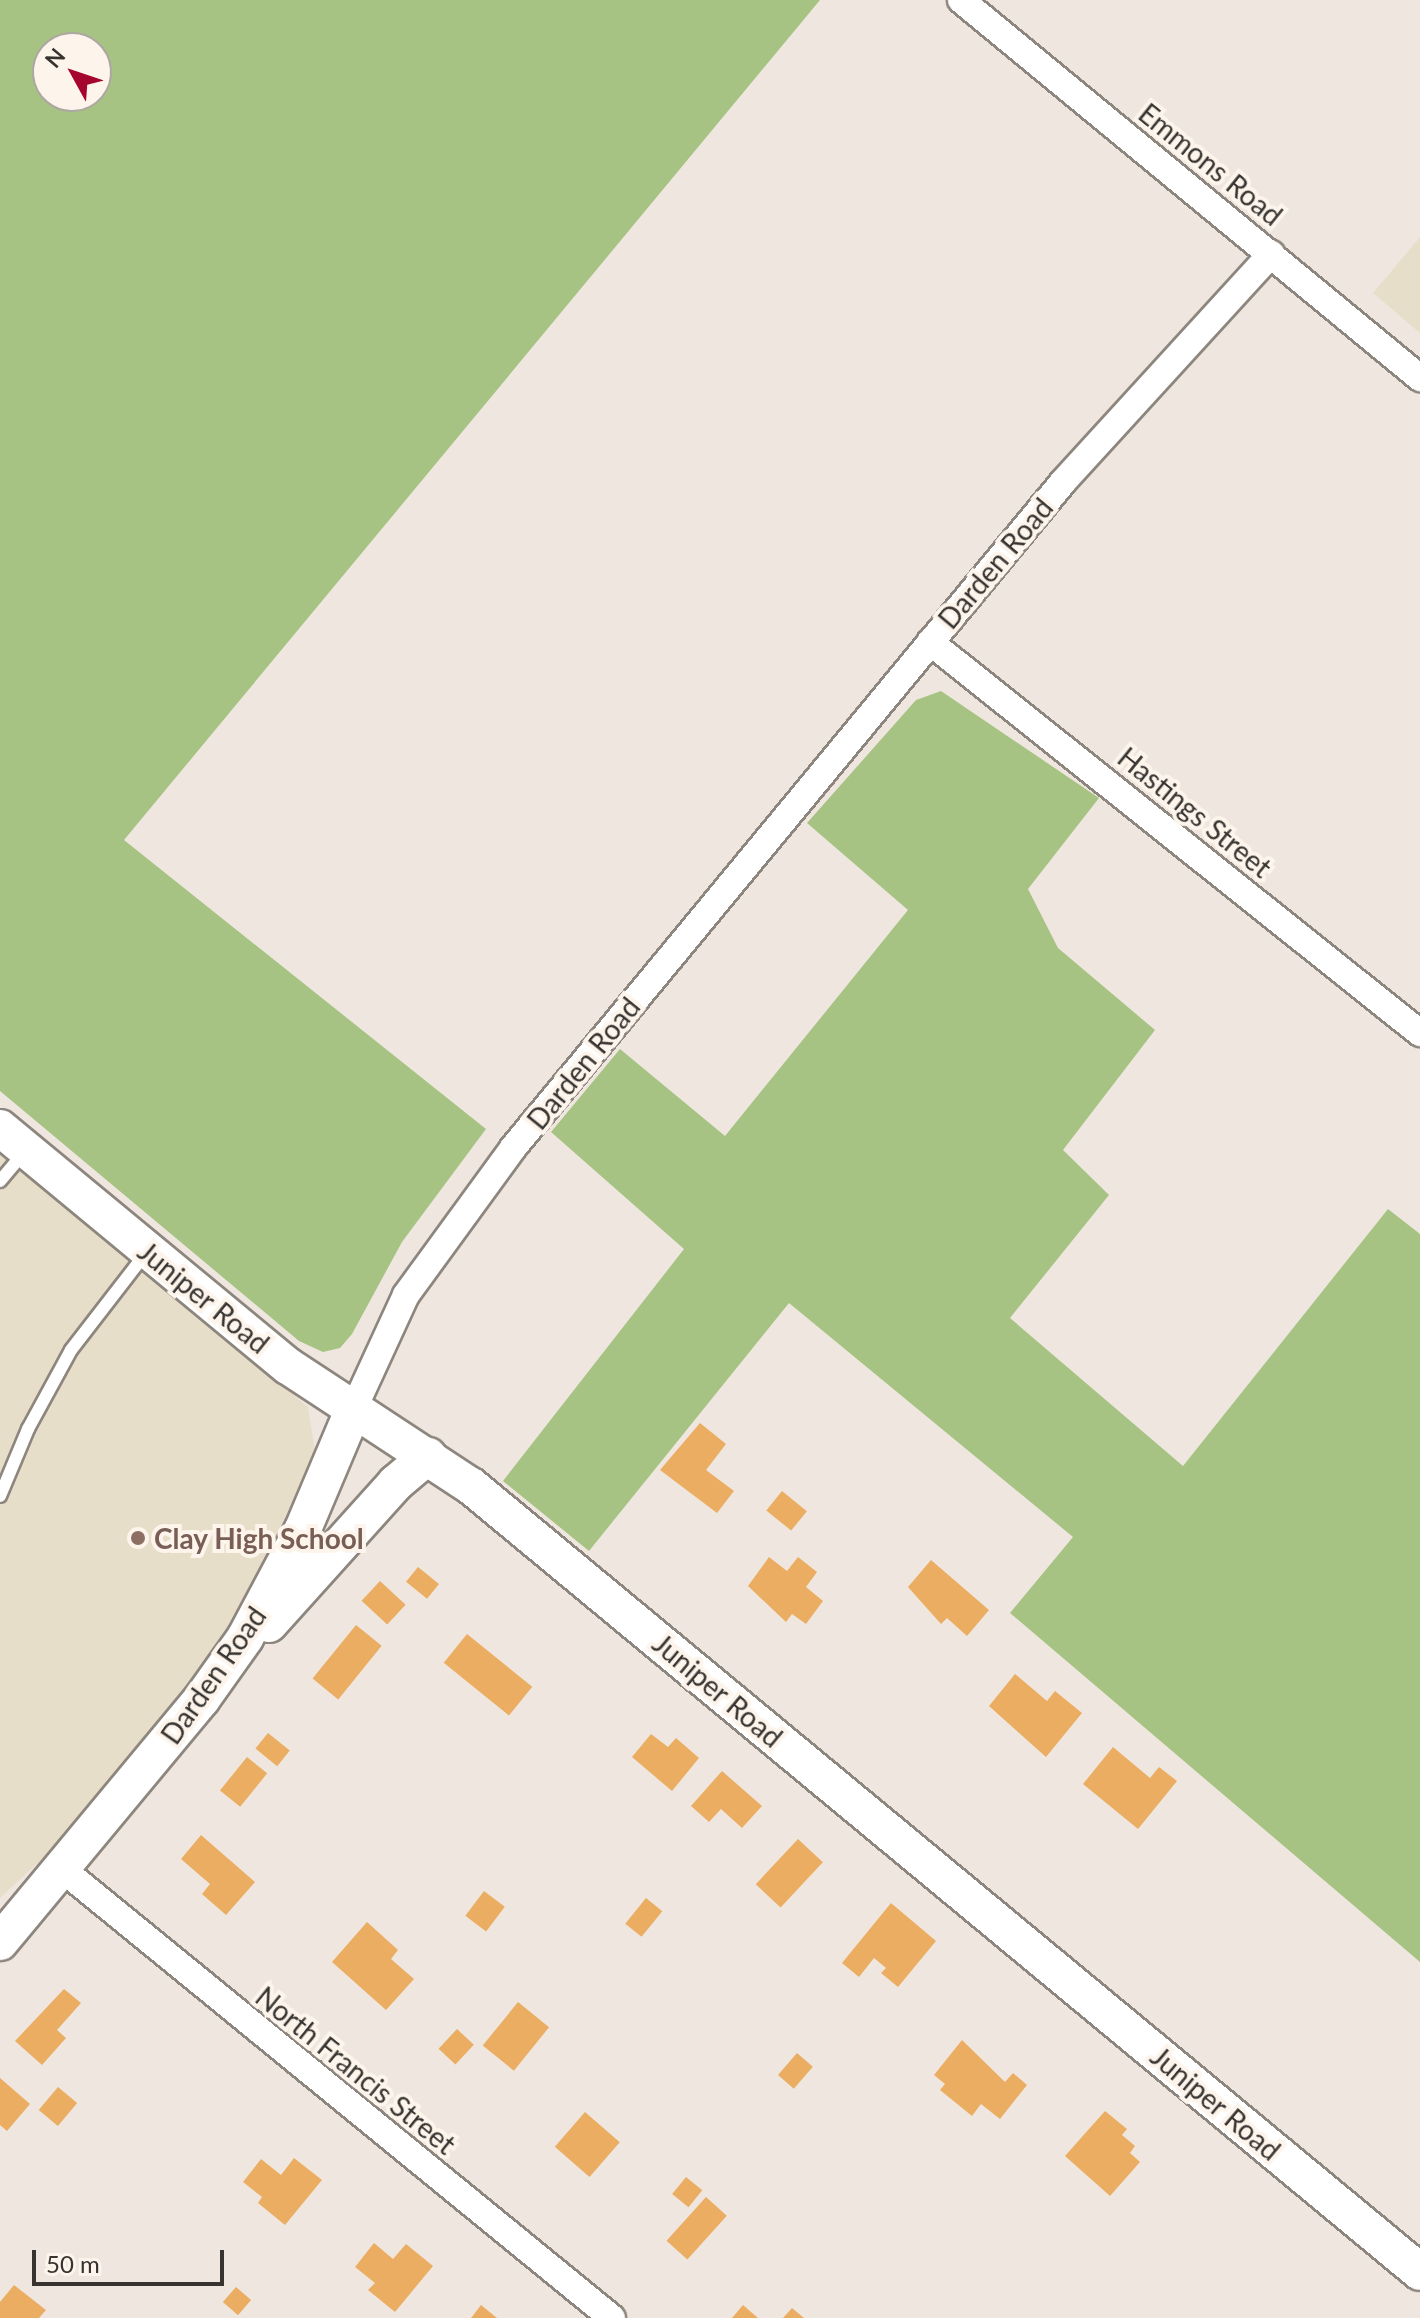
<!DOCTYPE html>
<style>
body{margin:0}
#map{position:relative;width:1420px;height:2318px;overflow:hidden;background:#efe7df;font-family:Lato,sans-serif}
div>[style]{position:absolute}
.education>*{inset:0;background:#e7dec9}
.green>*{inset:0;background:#a6c383}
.building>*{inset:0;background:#eaad61;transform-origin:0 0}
.roads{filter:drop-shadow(2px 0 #8d867e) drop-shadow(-2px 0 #8d867e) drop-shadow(0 2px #8d867e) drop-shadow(0 -2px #8d867e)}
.lane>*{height:12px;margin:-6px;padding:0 6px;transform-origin:6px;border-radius:6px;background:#fff}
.street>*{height:26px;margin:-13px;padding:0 13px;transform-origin:13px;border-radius:13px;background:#fff}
.secondary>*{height:36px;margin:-18px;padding:0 18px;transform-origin:18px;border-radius:18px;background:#fff}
.dots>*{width:22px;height:22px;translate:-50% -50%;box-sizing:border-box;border:4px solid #fdf5ec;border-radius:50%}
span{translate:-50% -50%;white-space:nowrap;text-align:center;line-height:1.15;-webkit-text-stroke:8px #fdf5ec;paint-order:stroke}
.street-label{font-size:28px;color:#363330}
.education-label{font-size:28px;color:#785e54;font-weight:700}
.left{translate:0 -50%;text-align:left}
.north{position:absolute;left:32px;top:32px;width:80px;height:80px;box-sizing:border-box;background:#fdf5ec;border:2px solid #ada7a1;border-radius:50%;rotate:310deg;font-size:22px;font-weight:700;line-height:32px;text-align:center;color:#363330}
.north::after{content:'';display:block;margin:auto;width:28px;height:36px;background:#a4062e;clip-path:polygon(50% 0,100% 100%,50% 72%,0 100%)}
.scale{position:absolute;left:32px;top:2250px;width:192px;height:36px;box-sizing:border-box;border:4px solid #363330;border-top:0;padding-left:10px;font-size:24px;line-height:28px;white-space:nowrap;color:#363330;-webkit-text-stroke:6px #fdf5ec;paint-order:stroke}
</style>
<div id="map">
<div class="education">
<i style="clip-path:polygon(1420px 237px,1420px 333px,1373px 293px)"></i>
<i style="clip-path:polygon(0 1152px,308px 1407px,315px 1451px,236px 1626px,54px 1848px,0 1898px)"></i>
</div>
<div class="green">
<i style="clip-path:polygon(evenodd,0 0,820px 0,124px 840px,486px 1129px,402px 1242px,352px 1334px,340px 1348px,323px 1352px,299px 1341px,0 1091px,0 0,48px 48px,96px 48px,96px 96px,48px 96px,48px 48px)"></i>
<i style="clip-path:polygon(941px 691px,1099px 798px,1028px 889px,1058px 948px,1155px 1030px,1063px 1150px,1109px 1195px,1010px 1318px,1183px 1466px,1388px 1209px,1420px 1234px,1420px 1962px,1010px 1613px,1073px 1537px,789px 1303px,589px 1551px,503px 1481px,684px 1249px,551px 1132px,620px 1049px,725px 1136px,908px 910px,807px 823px,916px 700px)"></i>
</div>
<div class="building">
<i style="clip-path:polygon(700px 1423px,726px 1444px,706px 1470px,734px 1491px,717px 1513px,660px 1470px)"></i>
<i style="left:782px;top:1491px;width:32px;height:25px;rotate:39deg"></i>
<i style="clip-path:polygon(769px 1557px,787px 1571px,798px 1557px,817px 1572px,806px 1587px,823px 1601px,806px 1624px,792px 1614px,786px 1622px,748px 1586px)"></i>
<i style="clip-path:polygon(931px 1560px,989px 1610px,967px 1636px,947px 1618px,941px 1624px,908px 1587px)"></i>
<i style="left:418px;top:1567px;width:27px;height:19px;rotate:39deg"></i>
<i style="left:380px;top:1581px;width:35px;height:27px;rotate:43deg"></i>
<i style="left:356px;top:1625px;width:33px;height:69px;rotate:39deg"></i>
<i style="left:467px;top:1634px;width:84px;height:37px;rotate:39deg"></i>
<i style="clip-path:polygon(1015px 1674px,1047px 1701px,1055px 1691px,1082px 1713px,1046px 1757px,989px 1706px)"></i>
<i style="left:268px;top:1733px;width:28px;height:20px;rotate:39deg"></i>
<i style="clip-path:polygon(651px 1734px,668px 1747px,676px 1738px,699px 1758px,672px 1791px,632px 1757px)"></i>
<i style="clip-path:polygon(1113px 1747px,1150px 1778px,1159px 1767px,1177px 1781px,1138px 1829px,1083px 1784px)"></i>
<i style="left:247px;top:1757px;width:26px;height:43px;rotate:39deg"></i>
<i style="clip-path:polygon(722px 1771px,762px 1806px,742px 1828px,721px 1809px,709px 1822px,691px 1806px)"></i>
<i style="clip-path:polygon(201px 1835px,255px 1882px,226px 1915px,202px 1894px,210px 1884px,181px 1859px)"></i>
<i style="left:798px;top:1839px;width:34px;height:62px;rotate:43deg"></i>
<i style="left:484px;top:1891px;width:26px;height:31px;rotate:37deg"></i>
<i style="left:646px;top:1898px;width:21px;height:33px;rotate:39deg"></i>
<i style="clip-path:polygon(891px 1903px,936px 1941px,898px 1987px,881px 1973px,886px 1968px,874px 1958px,859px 1977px,842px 1963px)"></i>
<i style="clip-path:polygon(367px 1922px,398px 1950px,391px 1959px,414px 1979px,386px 2010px,332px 1962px)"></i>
<i style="clip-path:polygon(64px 1989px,81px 2003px,57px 2030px,66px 2038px,42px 2065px,15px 2041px)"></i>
<i style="left:518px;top:2002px;width:40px;height:56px;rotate:39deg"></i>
<i style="left:457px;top:2029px;width:23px;height:27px;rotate:43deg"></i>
<i style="clip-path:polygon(962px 2040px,1005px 2082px,1013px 2073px,1027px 2085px,1000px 2119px,981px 2104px,972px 2116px,940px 2090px,945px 2084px,934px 2075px)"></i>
<i style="left:797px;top:2053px;width:21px;height:29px;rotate:41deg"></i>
<i style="clip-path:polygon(0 2078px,30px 2104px,7px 2131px,0 2125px)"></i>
<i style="left:58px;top:2087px;width:25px;height:30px;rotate:40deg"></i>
<i style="clip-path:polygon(1105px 2111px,1127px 2129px,1122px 2135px,1135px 2146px,1130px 2153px,1140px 2162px,1110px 2196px,1065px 2156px)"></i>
<i style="left:585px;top:2112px;width:46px;height:46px;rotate:41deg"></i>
<i style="clip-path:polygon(294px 2158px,322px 2180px,285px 2225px,258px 2203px,262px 2197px,243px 2182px,261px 2159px,281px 2175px)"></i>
<i style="left:686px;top:2177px;width:21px;height:22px;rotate:39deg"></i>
<i style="left:706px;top:2197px;width:28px;height:59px;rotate:42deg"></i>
<i style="clip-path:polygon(374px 2243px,393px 2259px,406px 2244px,433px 2266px,395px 2312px,368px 2290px,375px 2283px,355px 2267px)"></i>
<i style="clip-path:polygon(14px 2285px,46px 2310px,39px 2318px,0 2318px,0 2302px)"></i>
<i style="left:236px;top:2287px;width:20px;height:20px;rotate:41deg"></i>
<i style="clip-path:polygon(481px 2305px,497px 2318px,471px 2318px)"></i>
<i style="clip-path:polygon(743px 2305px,758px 2318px,732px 2318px)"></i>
<i style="clip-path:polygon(792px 2308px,804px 2318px,783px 2318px)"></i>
</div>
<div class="roads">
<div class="lane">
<i style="left:0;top:1181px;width:38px;rotate:-50deg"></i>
<i style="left:0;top:1496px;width:73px;rotate:-67.3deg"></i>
<i style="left:28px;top:1429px;width:90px;rotate:-61.4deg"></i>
<i style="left:71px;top:1350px;width:123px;rotate:-52.3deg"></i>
</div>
<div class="street">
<i style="left:961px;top:0;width:595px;rotate:39.47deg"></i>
<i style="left:930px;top:642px;width:627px;rotate:38.59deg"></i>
<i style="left:354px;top:1408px;width:124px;rotate:-65.3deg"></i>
<i style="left:406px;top:1295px;width:182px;rotate:-53.9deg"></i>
<i style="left:513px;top:1148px;width:864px;rotate:-50.45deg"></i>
<i style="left:1063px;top:482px;width:309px;rotate:-47.6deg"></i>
<i style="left:62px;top:1869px;width:710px;rotate:39.23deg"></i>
</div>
<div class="secondary">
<i style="left:0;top:1128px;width:374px;rotate:39.6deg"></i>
<i style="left:288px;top:1366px;width:219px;rotate:33.3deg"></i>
<i style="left:471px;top:1486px;width:1232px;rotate:39.63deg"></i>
<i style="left:269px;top:1624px;width:190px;rotate:-48deg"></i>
<i style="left:396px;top:1483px;width:42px;rotate:-40.2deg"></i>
<i style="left:0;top:1942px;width:315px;rotate:-50.3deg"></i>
<i style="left:201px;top:1700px;width:76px;rotate:-54.6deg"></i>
<i style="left:245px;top:1638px;width:123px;rotate:-62deg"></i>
<i style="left:303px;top:1529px;width:131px;rotate:-67.1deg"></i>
</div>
</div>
<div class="dots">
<i style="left:138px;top:1538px;background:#8d6e63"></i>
</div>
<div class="street-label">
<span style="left:1211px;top:164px;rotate:39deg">Emmons Road</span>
<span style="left:995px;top:563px;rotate:-50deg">Darden Road</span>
<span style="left:1195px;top:812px;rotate:39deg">Hastings Street</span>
<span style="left:583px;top:1063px;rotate:-51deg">Darden Road</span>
<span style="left:204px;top:1297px;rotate:39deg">Juniper Road</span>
<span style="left:213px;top:1675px;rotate:-55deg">Darden Road</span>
<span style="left:718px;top:1690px;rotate:40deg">Juniper Road</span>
<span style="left:356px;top:2070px;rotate:39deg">North Francis Street</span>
<span style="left:1216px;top:2103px;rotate:40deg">Juniper Road</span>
</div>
<div class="education-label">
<span class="left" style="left:154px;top:1538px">Clay High School</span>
</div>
<div class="north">N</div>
<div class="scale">50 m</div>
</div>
